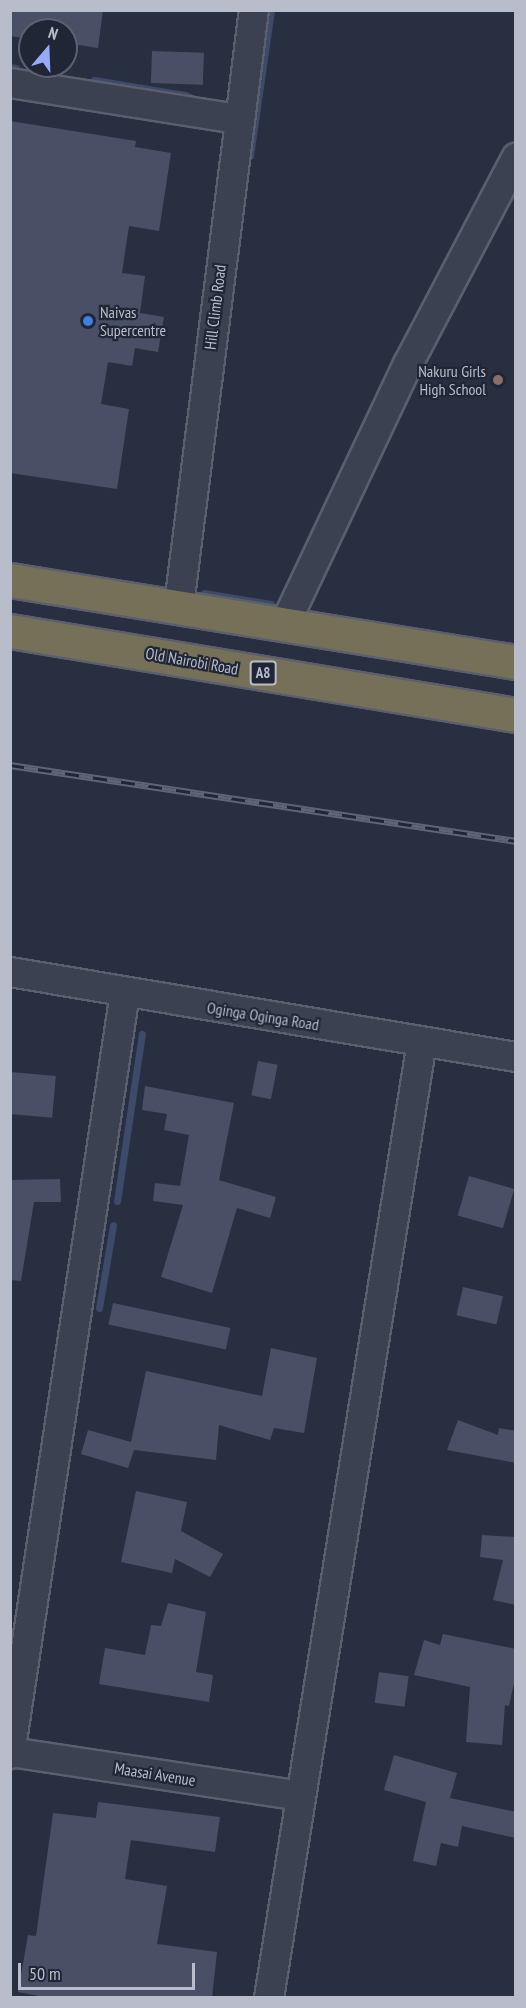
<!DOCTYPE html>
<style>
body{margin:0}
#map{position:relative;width:526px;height:2008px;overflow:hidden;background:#272f41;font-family:"PT Sans Narrow",sans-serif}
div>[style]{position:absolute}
.stream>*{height:7px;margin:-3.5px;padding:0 3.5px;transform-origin:3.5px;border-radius:3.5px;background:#3e4a69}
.building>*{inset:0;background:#495065;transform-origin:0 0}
.roads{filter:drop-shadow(2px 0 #5a5f6e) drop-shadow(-2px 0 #5a5f6e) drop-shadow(0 2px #5a5f6e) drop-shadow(0 -2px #5a5f6e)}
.minor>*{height:28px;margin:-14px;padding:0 14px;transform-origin:14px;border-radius:14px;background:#3c4151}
.highway>*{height:33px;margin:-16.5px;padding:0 16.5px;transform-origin:16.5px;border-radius:16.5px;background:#777059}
.rail>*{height:7px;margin-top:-3.5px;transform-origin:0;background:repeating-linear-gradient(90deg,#202636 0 14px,#5e6578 0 28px);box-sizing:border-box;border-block:2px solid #5e6578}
.dots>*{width:16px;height:16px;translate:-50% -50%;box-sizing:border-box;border:3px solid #202636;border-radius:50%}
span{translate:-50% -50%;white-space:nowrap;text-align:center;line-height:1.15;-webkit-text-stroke:4.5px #202636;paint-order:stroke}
.shield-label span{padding:2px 4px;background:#202636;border:2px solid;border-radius:4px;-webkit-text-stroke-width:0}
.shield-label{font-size:15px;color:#b9bdcb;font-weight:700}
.street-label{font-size:16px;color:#b9bdcb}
.poi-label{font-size:16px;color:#b9bdcb}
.left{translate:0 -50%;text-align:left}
.right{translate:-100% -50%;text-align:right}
.frame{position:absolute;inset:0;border:12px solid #b9bdcb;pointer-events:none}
.north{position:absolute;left:18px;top:18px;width:60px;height:60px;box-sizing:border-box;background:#202636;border:2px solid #5d6272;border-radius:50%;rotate:19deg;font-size:16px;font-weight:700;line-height:24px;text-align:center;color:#b9bdcb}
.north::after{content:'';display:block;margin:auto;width:21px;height:27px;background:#94abf5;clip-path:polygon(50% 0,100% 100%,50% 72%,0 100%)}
.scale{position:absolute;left:18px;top:1963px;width:177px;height:27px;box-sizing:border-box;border:3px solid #b9bdcb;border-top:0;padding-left:8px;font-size:18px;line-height:21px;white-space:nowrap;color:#b9bdcb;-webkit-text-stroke:4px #202636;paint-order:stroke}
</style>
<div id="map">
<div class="stream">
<i style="left:10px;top:67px;width:6px;rotate:9deg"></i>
<i style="left:94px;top:80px;width:92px;rotate:9.4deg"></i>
<i style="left:185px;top:95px;width:13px;rotate:23deg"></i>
<i style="left:250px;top:156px;width:148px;rotate:-81.8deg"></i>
<i style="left:204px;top:593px;width:68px;rotate:9.3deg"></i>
<i style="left:117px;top:1201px;width:169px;rotate:-81.5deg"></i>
<i style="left:99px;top:1308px;width:84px;rotate:-80.4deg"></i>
</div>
<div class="building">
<i style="clip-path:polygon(10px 10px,103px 10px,98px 48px,66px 43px,66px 30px,30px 30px,30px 39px,10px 36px)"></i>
<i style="left:152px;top:51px;width:52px;height:32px;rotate:2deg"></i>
<i style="clip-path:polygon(10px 121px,136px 141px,135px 147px,171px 153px,159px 231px,129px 226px,122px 273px,145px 276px,140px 313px,164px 317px,158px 352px,135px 348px,132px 366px,108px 362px,101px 404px,129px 409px,117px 489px,10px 473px)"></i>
<i style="left:258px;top:1061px;width:20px;height:35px;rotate:11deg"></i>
<i style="left:10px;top:1072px;width:46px;height:42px;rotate:5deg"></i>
<i style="clip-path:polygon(145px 1086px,234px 1103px,219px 1180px,276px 1197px,270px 1218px,237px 1208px,212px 1293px,161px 1277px,183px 1205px,153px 1201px,155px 1183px,180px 1186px,189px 1135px,164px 1130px,167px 1114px,142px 1110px)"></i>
<i style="left:469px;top:1176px;width:47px;height:41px;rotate:16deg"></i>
<i style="clip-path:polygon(60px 1179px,61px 1202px,34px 1202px,21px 1281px,10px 1280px,10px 1180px)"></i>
<i style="left:463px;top:1287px;width:41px;height:29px;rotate:13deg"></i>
<i style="left:113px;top:1303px;width:120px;height:22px;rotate:12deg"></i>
<i style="clip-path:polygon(271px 1348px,317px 1358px,304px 1433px,274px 1428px,270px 1440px,219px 1425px,216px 1460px,134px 1450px,128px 1468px,81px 1454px,88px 1430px,131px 1442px,146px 1371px,262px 1396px)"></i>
<i style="clip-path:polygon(458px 1420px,498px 1435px,499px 1428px,516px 1431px,516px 1463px,447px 1450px)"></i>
<i style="clip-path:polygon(136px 1491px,187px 1502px,181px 1531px,223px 1554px,210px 1577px,175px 1559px,172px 1573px,121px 1562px)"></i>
<i style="clip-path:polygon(482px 1535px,516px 1537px,516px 1605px,493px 1600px,503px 1560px,480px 1557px)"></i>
<i style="clip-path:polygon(168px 1603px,206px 1612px,196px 1672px,213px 1675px,209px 1702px,99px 1684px,105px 1648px,145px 1655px,151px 1625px,161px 1626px)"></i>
<i style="clip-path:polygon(443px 1634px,516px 1649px,516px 1674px,509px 1706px,505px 1705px,502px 1745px,466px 1742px,470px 1687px,414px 1675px,424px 1640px,440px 1645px)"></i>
<i style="left:379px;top:1672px;width:30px;height:31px;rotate:8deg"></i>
<i style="clip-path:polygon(394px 1755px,457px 1773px,450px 1798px,516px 1812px,516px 1838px,462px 1826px,458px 1847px,441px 1843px,436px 1866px,413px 1861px,426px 1802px,384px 1790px)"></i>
<i style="clip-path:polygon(98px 1802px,220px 1817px,215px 1852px,131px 1840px,125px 1879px,167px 1886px,157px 1944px,217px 1952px,212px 1998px,49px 1998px,18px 1992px,28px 1935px,36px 1936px,53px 1813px,96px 1818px)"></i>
</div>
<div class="roads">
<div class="minor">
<i style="left:10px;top:83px;width:231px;rotate:9deg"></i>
<i style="left:179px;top:605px;width:600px;rotate:-82.82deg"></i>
<i style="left:285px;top:624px;width:288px;rotate:-64.7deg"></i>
<i style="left:408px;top:364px;width:233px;rotate:-62.3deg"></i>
<i style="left:10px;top:972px;width:513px;rotate:9.54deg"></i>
<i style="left:10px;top:1752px;width:293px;rotate:8.6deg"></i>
<i style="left:10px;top:1754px;width:770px;rotate:-81.41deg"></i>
<i style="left:269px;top:1998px;width:968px;rotate:-80.91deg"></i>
</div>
<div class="highway">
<i style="left:10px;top:580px;width:513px;rotate:9.21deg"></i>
<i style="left:10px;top:631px;width:513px;rotate:9.43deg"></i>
</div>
</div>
<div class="rail">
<i style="left:10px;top:765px;width:512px;rotate:8.54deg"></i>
</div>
<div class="dots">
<i style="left:88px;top:321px;background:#3f7fe0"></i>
<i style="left:498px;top:380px;background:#8d6e63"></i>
</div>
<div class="shield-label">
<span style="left:263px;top:673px">A8</span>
</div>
<div class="street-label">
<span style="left:215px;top:307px;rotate:-83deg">Hill Climb Road</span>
<span style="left:192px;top:661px;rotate:10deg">Old Nairobi Road</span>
<span style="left:263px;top:1016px;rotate:9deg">Oginga Oginga Road</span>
<span style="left:155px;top:1774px;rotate:9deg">Maasai Avenue</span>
</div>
<div class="poi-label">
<span class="left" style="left:100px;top:321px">Naivas<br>Supercentre</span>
<span class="right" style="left:486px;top:380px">Nakuru Girls<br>High School</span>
</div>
<div class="frame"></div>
<div class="north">N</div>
<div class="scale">50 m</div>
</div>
